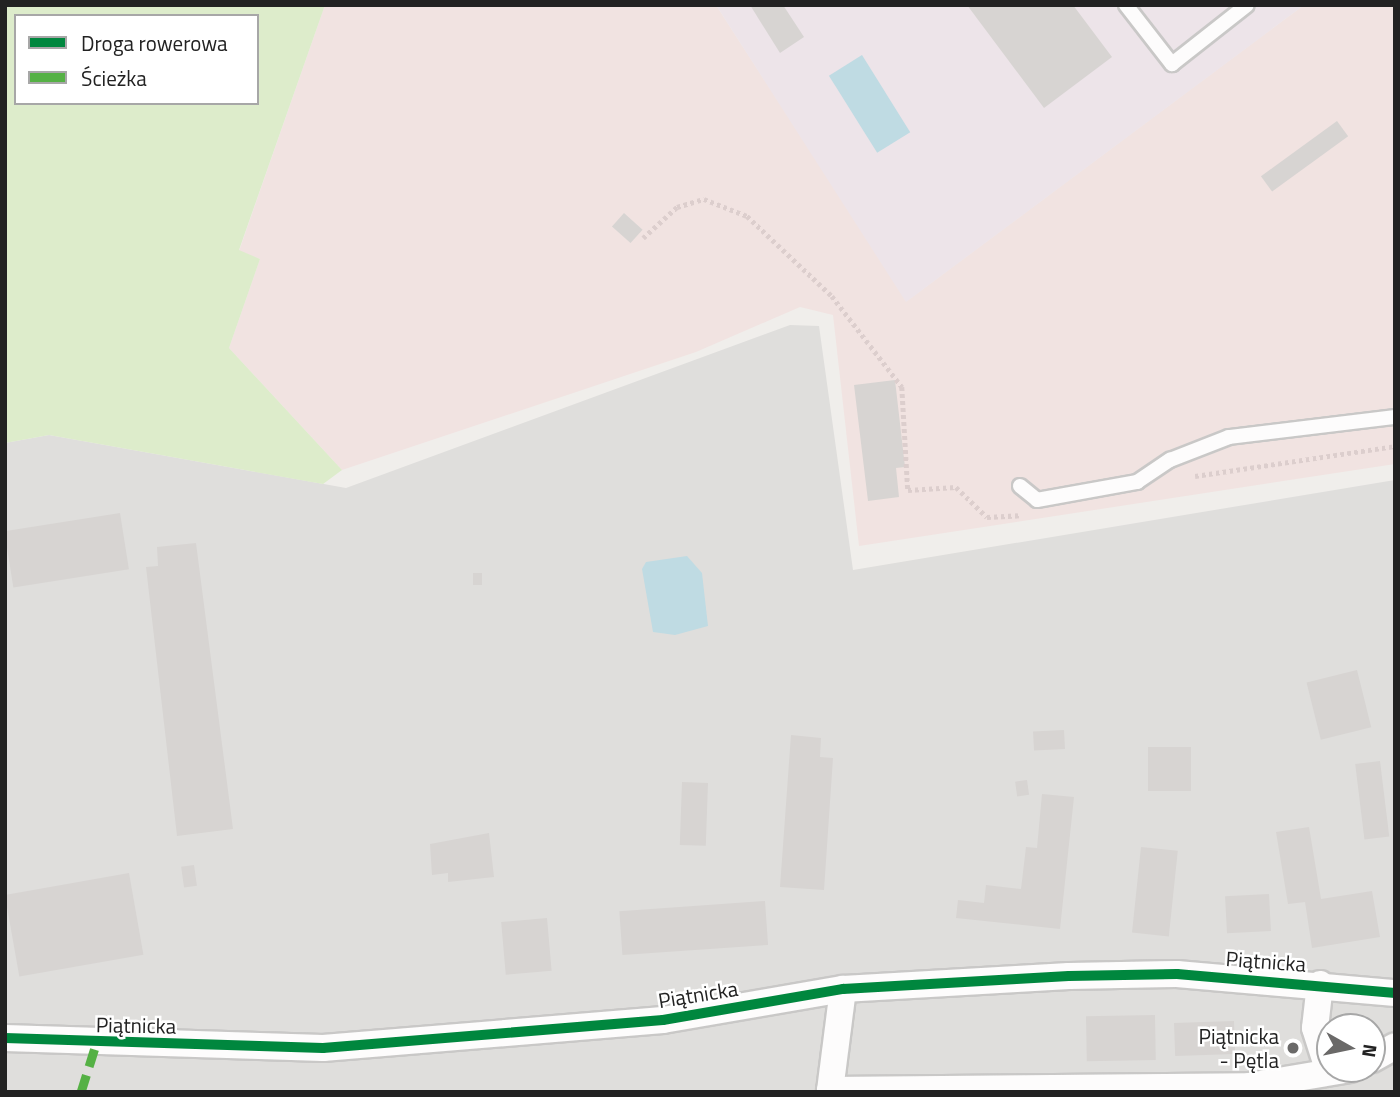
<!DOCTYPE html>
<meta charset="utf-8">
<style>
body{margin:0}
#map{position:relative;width:1400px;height:1097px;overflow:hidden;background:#f0eeeb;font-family:"Titillium Web",sans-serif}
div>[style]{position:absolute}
.residential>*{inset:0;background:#dfdedc}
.commercial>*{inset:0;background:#f1e3e1}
.industrial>*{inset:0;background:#ede4e9}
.grass>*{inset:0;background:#ddeccb}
.water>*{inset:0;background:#bfdbe3;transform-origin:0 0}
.building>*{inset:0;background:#d7d4d2;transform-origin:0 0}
.path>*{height:4.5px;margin-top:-2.25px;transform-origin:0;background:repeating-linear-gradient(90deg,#dccecd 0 3.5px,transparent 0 7px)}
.roads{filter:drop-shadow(2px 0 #c9c8c7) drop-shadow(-2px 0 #c9c8c7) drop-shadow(0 2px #c9c8c7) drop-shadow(0 -2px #c9c8c7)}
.service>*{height:14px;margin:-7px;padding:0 7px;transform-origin:7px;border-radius:7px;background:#fdfcfc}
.minor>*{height:26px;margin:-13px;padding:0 13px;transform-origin:13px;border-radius:13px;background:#fdfcfc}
.quiet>*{height:9px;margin-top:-4.5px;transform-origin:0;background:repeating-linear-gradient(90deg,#55b145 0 18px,transparent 0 27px)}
.cycleway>*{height:10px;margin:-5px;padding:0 5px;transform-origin:5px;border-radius:5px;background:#00873e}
.dots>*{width:19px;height:19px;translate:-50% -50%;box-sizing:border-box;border:4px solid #fff;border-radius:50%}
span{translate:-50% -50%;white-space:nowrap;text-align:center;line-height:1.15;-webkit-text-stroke:5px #fff;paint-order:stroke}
.street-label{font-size:21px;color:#222}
.poi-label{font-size:21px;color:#222}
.right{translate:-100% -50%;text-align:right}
.frame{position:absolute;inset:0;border:7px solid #222;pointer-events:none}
.legend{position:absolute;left:14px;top:14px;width:245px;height:91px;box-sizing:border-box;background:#fff;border:2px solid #a7a7a7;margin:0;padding:9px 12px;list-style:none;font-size:21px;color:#222}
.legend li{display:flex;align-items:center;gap:14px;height:35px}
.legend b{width:35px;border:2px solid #a7a7a7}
.north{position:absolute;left:1316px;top:1013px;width:70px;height:70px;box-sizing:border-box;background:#fff;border:2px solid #a7a7a7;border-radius:50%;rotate:99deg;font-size:19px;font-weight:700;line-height:28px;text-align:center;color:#222}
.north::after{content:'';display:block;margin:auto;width:24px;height:32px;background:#6a6968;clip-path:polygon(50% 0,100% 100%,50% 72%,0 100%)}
</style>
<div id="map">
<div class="residential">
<i style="clip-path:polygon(evenodd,790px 325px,819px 326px,853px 570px,1395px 480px,1395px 1092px,5px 1092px,5px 443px,49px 435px,346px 488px,790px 325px,1330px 1027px,1372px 1027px,1372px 1069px,1330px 1069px,1330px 1027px)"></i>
</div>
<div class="commercial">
<i style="clip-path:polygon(325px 5px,716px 5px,907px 301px,1304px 5px,1395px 5px,1395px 464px,859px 546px,833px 315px,800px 307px,696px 352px,342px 470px,229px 348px,260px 259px,239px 251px)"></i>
</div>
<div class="industrial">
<i style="clip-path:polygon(716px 5px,1304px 5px,906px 302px)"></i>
</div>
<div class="grass">
<i style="clip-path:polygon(evenodd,5px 5px,325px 5px,239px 250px,260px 259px,229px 348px,342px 470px,323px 484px,49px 435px,5px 443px,5px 5px,16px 16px,257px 16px,257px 103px,16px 103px,16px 16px)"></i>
</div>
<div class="water">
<i style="left:862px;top:55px;width:91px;height:39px;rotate:58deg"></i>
<i style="clip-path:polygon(687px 556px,702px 573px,708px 626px,675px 635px,653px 632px,642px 569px,646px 562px)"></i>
</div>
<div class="building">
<i style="clip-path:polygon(750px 5px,783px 5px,804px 37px,780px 53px)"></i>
<i style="clip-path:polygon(967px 5px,1073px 5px,1112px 57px,1044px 108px)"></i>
<i style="left:1337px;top:121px;width:19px;height:94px;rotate:54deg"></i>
<i style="left:624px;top:213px;width:25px;height:18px;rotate:42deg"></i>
<i style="clip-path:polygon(895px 380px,905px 467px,896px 468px,899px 497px,868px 501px,854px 385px)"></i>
<i style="left:120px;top:513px;width:57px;height:117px;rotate:81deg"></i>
<i style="clip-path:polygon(196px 543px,233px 829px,177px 836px,146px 567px,158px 566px,157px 547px)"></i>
<i style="left:473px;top:573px;width:9px;height:12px"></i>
<i style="left:1357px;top:670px;width:59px;height:52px;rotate:76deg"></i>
<i style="left:1064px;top:730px;width:19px;height:31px;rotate:87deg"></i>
<i style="clip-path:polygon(791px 735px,821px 738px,820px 757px,833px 758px,824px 890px,780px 887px)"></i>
<i style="left:1148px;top:747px;width:43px;height:44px"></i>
<i style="left:1380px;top:761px;width:76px;height:25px;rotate:83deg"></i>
<i style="left:1027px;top:780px;width:15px;height:12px;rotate:82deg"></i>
<i style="left:682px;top:782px;width:26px;height:63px;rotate:2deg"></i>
<i style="clip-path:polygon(1042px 794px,1074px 797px,1060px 929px,956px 918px,958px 900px,984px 903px,986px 885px,1021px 889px,1026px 847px,1037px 848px)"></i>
<i style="clip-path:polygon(1309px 827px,1321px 899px,1372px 891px,1380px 937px,1312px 948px,1305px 902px,1288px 904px,1276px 832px)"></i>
<i style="clip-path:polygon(489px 833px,494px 877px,448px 882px,448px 873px,432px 875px,430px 844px)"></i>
<i style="left:1141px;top:847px;width:37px;height:86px;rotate:6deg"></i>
<i style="left:194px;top:865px;width:21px;height:13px;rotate:82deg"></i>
<i style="left:129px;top:873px;width:83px;height:126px;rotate:80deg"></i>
<i style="left:1269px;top:894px;width:37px;height:44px;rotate:87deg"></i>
<i style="left:765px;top:901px;width:44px;height:146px;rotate:86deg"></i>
<i style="left:547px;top:918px;width:53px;height:46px;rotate:85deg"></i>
<i style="left:1155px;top:1015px;width:45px;height:69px;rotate:89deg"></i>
<i style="left:1234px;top:1021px;width:33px;height:60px;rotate:88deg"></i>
</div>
<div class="path">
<i style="left:643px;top:238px;width:46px;rotate:-42.4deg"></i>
<i style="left:677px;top:207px;width:28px;rotate:-17deg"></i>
<i style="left:704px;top:199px;width:46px;rotate:21.6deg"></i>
<i style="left:747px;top:216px;width:117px;rotate:43.3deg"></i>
<i style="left:832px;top:296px;width:115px;rotate:52.4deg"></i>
<i style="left:902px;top:387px;width:103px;rotate:86.7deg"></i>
<i style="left:908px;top:490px;width:48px;rotate:-3.6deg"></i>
<i style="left:956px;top:487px;width:43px;rotate:44.1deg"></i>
<i style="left:987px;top:517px;width:34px;rotate:-3deg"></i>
<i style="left:1195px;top:476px;width:202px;rotate:-8.5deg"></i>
</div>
<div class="roads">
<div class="service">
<i style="left:1126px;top:5px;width:75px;rotate:52.1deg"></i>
<i style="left:1172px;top:64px;width:95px;rotate:-38.2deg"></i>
<i style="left:1020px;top:486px;width:22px;rotate:39deg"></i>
<i style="left:1037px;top:500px;width:102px;rotate:-10.2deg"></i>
<i style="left:1137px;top:482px;width:40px;rotate:-34deg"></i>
<i style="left:1170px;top:460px;width:63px;rotate:-21.3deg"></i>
<i style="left:1229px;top:437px;width:167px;rotate:-6.9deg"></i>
</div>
<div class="minor">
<i style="left:1320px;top:984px;width:44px;rotate:96.5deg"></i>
<i style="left:1315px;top:1028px;width:46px;rotate:72.3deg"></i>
<i style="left:843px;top:989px;width:102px;rotate:97.3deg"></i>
<i style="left:830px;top:1090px;width:419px;rotate:-0.5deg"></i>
<i style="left:1249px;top:1086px;width:103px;rotate:-9.5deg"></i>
<i style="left:5px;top:1038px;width:318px;rotate:1.8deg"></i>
<i style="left:323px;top:1048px;width:341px;rotate:-4.7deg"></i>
<i style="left:663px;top:1020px;width:183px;rotate:-9.8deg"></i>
<i style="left:843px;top:989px;width:226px;rotate:-3.3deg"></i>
<i style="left:1069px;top:976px;width:108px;rotate:-1.1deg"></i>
<i style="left:1177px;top:974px;width:219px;rotate:5deg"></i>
<i style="left:1372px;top:1059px;width:26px;rotate:-29deg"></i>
</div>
</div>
<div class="quiet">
<i style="left:81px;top:1092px;width:50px;rotate:-72.6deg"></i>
</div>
<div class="cycleway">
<i style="left:5px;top:1038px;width:318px;rotate:1.8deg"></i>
<i style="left:323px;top:1048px;width:341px;rotate:-4.7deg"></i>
<i style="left:663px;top:1020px;width:183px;rotate:-9.8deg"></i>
<i style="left:843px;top:989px;width:226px;rotate:-3.3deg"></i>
<i style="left:1069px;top:976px;width:108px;rotate:-1.1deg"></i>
<i style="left:1177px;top:974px;width:219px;rotate:5deg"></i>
</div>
<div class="dots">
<i style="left:1293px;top:1048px;background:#6a6968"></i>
</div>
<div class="street-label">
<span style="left:1266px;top:961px;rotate:4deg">Piątnicka</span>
<span style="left:698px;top:994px;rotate:-9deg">Piątnicka</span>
<span style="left:136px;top:1025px;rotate:1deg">Piątnicka</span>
</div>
<div class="poi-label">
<span class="right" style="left:1279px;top:1048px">Piątnicka<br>- Pętla</span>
</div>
<div class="frame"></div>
<ul class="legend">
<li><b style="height:9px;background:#00873e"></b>Droga rowerowa</li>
<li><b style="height:9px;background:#55b145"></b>Ścieżka</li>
</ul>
<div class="north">N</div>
</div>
